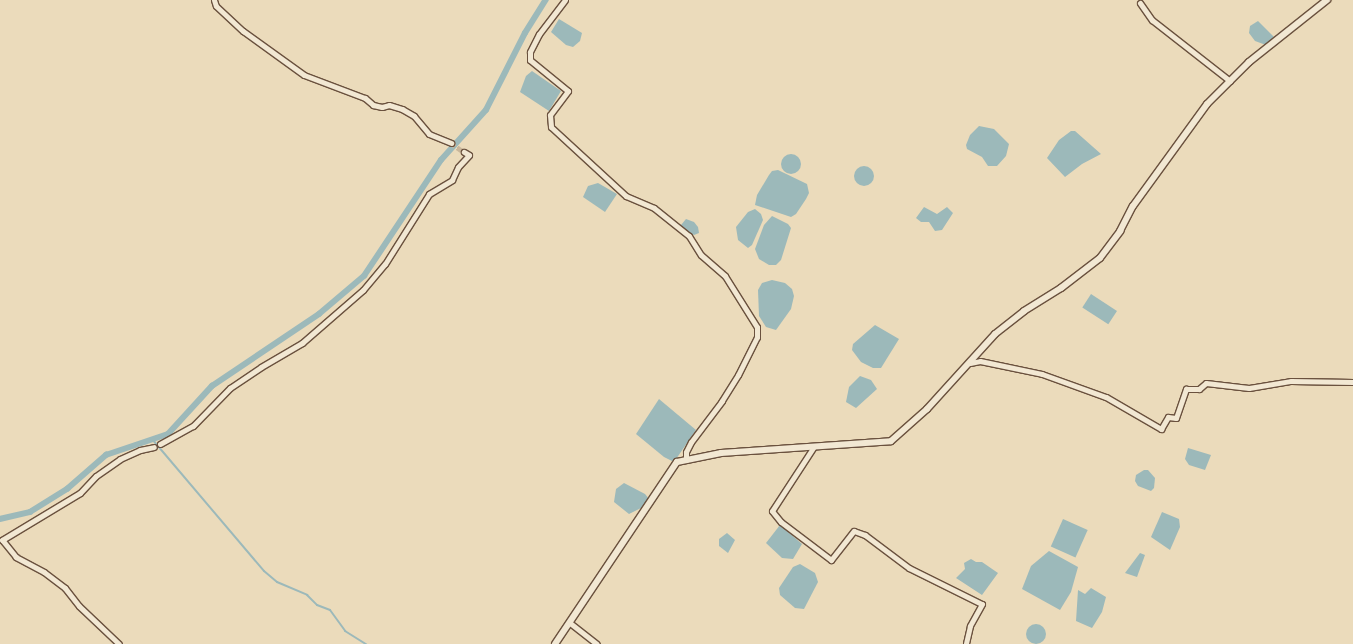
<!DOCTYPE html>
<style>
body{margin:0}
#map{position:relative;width:1353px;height:644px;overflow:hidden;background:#ebdbbb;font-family:"Libre Bodoni",serif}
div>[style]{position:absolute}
.water>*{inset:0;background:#9cb9ba;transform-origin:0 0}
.round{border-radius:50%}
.stream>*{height:2px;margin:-1px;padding:0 1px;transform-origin:1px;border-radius:1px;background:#9cb9ba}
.canal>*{height:5.5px;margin:-2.75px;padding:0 2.75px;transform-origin:2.75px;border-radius:2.75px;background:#9cb9ba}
.minor-tunnel>*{height:5px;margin-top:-2.5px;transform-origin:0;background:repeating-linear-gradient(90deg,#c9b69a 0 5px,transparent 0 7.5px)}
.roads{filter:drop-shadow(1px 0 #6a513e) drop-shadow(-1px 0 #6a513e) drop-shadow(0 1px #6a513e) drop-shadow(0 -1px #6a513e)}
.minor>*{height:5px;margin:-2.5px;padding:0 2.5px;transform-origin:2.5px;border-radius:2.5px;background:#f2e8d3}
.tertiary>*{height:6px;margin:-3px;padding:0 3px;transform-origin:3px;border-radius:3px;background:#f2e8d3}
span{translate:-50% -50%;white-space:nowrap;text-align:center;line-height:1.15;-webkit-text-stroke:4.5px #f2e8d3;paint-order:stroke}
</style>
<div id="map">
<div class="water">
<i style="clip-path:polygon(559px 19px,582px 33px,580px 41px,573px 47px,566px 45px,551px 32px)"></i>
<i style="clip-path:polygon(1258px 21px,1275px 38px,1266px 45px,1255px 41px,1249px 33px,1250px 26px)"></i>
<i style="clip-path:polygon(532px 71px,561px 91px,549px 111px,520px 92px,526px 76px)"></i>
<i style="clip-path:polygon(979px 126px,994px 129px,1009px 144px,1006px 156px,997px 166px,988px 166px,982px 157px,967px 149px,966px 145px,970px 135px)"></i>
<i style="clip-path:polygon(1071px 131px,1075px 131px,1101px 154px,1082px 164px,1065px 177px,1047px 158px,1059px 140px)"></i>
<i class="round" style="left:781px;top:154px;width:20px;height:20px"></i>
<i class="round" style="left:854px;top:166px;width:20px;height:20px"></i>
<i style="clip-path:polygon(778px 170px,807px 184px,809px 193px,806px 199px,796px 214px,791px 217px,755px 205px,757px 195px,769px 175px,772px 171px)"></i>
<i style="clip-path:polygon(598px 183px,617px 194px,605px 212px,583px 197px,588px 186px)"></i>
<i style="clip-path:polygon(924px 207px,937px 214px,947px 207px,953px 213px,942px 230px,935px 231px,929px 222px,921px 222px,916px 218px)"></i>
<i style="clip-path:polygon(755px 209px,761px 214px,763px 220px,752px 245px,748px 248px,738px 240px,736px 227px,748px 212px)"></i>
<i style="clip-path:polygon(772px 216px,788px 224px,791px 228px,781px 260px,776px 265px,769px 265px,759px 259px,755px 249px,764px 225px)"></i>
<i style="clip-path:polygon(686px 219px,694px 222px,698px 227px,699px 233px,694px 235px,684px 230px,681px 225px)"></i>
<i style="clip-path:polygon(772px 280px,785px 283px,792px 289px,794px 296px,791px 309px,776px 330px,766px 327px,759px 316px,758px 290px,762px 283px)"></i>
<i style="left:1091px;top:294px;width:31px;height:16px;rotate:33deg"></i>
<i style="clip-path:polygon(875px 325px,899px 339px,881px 368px,873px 368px,861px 362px,852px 350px,853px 344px)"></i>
<i style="clip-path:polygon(860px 376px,871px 380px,877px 389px,856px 408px,846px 402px,849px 387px)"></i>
<i style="clip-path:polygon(659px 399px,696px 430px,674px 462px,664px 457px,636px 434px)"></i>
<i style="clip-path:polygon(1188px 448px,1211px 455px,1205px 470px,1189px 465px,1185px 459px)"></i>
<i style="clip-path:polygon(1144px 470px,1148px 470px,1155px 478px,1154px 488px,1151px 491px,1138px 486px,1135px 481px,1136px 475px)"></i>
<i style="clip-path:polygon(624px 483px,645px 494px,649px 499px,643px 507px,629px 514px,614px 502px,616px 489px)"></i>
<i style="clip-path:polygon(1162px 512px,1179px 519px,1180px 527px,1170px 550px,1151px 537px)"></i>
<i style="left:1063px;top:519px;width:27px;height:30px;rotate:24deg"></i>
<i style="clip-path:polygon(780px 525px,802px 544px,793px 559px,782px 558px,766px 543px)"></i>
<i style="clip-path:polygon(727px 533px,735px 540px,728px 553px,719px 546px,719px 539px)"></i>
<i style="clip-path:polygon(1049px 551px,1078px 567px,1071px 592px,1060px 610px,1022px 589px,1031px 566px)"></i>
<i style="clip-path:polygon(1140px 553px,1145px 555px,1137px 577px,1125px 573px)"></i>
<i style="clip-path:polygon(971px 559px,976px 562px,982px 562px,998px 573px,982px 595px,956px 578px,965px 569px,964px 563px)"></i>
<i style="clip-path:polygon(800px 564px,815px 573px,818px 582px,804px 609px,795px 608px,780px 595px,779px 588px,793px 567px)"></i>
<i style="clip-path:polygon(1091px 588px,1106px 597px,1102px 612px,1092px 628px,1076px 621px,1078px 590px,1085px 594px)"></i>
<i class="round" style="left:1026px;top:624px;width:20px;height:20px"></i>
</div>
<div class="stream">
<i style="left:152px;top:439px;width:173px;rotate:49.7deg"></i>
<i style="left:264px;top:571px;width:17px;rotate:40deg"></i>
<i style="left:277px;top:582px;width:33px;rotate:23deg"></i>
<i style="left:307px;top:595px;width:14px;rotate:45deg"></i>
<i style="left:317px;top:605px;width:14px;rotate:21deg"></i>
<i style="left:330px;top:610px;width:26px;rotate:54deg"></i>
<i style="left:345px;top:631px;width:25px;rotate:32deg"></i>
</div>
<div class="canal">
<i style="left:0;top:519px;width:31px;rotate:-13deg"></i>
<i style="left:30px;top:512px;width:44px;rotate:-31.9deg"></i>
<i style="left:67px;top:489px;width:52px;rotate:-41.1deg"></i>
<i style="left:106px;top:455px;width:65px;rotate:-18.7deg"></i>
<i style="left:168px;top:434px;width:65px;rotate:-47.5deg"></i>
<i style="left:212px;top:386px;width:129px;rotate:-33.9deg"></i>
<i style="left:319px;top:314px;width:59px;rotate:-40.2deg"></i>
<i style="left:364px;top:276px;width:139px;rotate:-56.4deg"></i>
<i style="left:441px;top:160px;width:67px;rotate:-48deg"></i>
<i style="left:486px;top:110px;width:86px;rotate:-63.1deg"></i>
<i style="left:525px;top:33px;width:39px;rotate:-58deg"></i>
</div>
<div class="minor-tunnel">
<i style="left:451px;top:143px;width:16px;rotate:35deg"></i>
</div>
<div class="roads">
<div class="minor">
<i style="left:214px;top:0;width:6px;rotate:72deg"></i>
<i style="left:216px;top:6px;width:37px;rotate:43deg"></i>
<i style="left:243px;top:31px;width:75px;rotate:35.8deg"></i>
<i style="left:304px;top:75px;width:65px;rotate:20.7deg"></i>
<i style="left:365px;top:98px;width:11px;rotate:41deg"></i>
<i style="left:373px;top:105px;width:9px;rotate:13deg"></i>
<i style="left:382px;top:107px;width:7px;rotate:-16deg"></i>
<i style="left:389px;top:105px;width:14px;rotate:17deg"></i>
<i style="left:402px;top:109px;width:14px;rotate:30deg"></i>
<i style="left:414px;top:116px;width:23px;rotate:50deg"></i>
<i style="left:429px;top:134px;width:24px;rotate:22deg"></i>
<i style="left:565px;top:0;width:43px;rotate:127.4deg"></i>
<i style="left:539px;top:34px;width:20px;rotate:117deg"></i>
<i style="left:530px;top:52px;width:8px;rotate:90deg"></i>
<i style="left:530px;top:60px;width:49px;rotate:39.2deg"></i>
<i style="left:568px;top:91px;width:30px;rotate:127deg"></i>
<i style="left:550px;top:115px;width:12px;rotate:85deg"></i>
<i style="left:551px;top:127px;width:102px;rotate:42.6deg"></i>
<i style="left:626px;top:196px;width:30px;rotate:23deg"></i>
<i style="left:654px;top:208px;width:45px;rotate:38.7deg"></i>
<i style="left:689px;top:236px;width:22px;rotate:58deg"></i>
<i style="left:701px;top:255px;width:32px;rotate:41deg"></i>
<i style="left:725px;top:276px;width:60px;rotate:57.9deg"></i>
<i style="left:757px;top:327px;width:10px;rotate:90deg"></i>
<i style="left:757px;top:337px;width:42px;rotate:116.6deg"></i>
<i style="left:738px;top:375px;width:31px;rotate:122deg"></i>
<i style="left:722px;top:401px;width:51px;rotate:127.1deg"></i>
<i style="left:691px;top:442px;width:11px;rotate:117deg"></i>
<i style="left:686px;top:452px;width:8px;rotate:90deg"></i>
<i style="left:1140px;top:3px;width:21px;rotate:55deg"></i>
<i style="left:1152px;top:20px;width:99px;rotate:38deg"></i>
<i style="left:970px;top:363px;width:10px;rotate:-11deg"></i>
<i style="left:980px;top:361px;width:63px;rotate:11.8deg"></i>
<i style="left:1042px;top:374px;width:68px;rotate:19.8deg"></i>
<i style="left:1106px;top:397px;width:64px;rotate:30.2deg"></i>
<i style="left:1161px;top:429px;width:14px;rotate:-60deg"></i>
<i style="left:1168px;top:417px;width:8px;rotate:7deg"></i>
<i style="left:1176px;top:418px;width:31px;rotate:-71deg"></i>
<i style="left:1186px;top:389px;width:13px"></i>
<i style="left:1199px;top:389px;width:9px;rotate:-41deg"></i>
<i style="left:1206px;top:383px;width:43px;rotate:6.6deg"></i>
<i style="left:1249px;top:388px;width:43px;rotate:-9.5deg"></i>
<i style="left:1291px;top:381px;width:62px;rotate:0.9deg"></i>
<i style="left:160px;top:444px;width:38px;rotate:-29deg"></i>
<i style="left:193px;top:426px;width:53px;rotate:-45.8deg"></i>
<i style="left:230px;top:388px;width:37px;rotate:-34deg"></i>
<i style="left:261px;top:367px;width:48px;rotate:-30.3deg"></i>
<i style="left:302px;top:343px;width:81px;rotate:-41deg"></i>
<i style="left:363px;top:290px;width:34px;rotate:-50deg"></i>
<i style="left:385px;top:264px;width:83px;rotate:-57.8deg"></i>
<i style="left:429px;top:194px;width:27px;rotate:-31deg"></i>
<i style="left:452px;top:180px;width:14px;rotate:-65deg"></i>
<i style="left:458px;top:167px;width:16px;rotate:-47deg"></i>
<i style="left:469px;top:155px;width:6px;rotate:-149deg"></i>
<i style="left:813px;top:448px;width:75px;rotate:123.1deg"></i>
<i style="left:772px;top:511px;width:14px;rotate:51deg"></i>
<i style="left:781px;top:522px;width:63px;rotate:37.2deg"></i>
<i style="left:831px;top:560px;width:37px;rotate:-52deg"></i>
<i style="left:854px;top:531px;width:12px;rotate:20deg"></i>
<i style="left:865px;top:535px;width:55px;rotate:36.9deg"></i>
<i style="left:909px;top:568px;width:81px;rotate:26.3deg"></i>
<i style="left:982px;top:604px;width:25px;rotate:119deg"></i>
<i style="left:970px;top:626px;width:18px;rotate:103deg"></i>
<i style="left:570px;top:623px;width:34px;rotate:38deg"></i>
<i style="left:119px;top:644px;width:55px;rotate:-136.5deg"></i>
<i style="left:79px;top:606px;width:23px;rotate:-128deg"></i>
<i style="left:65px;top:588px;width:26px;rotate:-143deg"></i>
<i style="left:44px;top:572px;width:32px;rotate:-152deg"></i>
<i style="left:16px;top:557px;width:22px;rotate:-129deg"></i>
<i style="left:2px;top:540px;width:91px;rotate:-31.1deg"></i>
<i style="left:80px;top:493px;width:23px;rotate:-47deg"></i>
<i style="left:96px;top:476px;width:29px;rotate:-35deg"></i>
<i style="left:120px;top:459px;width:22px;rotate:-24deg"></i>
<i style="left:140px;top:450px;width:14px;rotate:-12deg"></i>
</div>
<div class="tertiary">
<i style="left:555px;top:644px;width:219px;rotate:-56.2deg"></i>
<i style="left:677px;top:462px;width:45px;rotate:-11.6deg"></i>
<i style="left:721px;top:453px;width:170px;rotate:-4deg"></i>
<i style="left:891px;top:441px;width:48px;rotate:-41.6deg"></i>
<i style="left:927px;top:409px;width:101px;rotate:-47.8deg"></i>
<i style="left:995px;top:334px;width:37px;rotate:-38deg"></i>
<i style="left:1024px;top:311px;width:44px;rotate:-31.9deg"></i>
<i style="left:1061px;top:288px;width:49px;rotate:-37.6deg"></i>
<i style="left:1100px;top:258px;width:34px;rotate:-53deg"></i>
<i style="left:1120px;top:231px;width:28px;rotate:-63deg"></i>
<i style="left:1133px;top:206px;width:126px;rotate:-54deg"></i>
<i style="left:1207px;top:104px;width:59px;rotate:-45deg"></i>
<i style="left:1249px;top:62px;width:100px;rotate:-38.5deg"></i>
</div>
</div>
</div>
